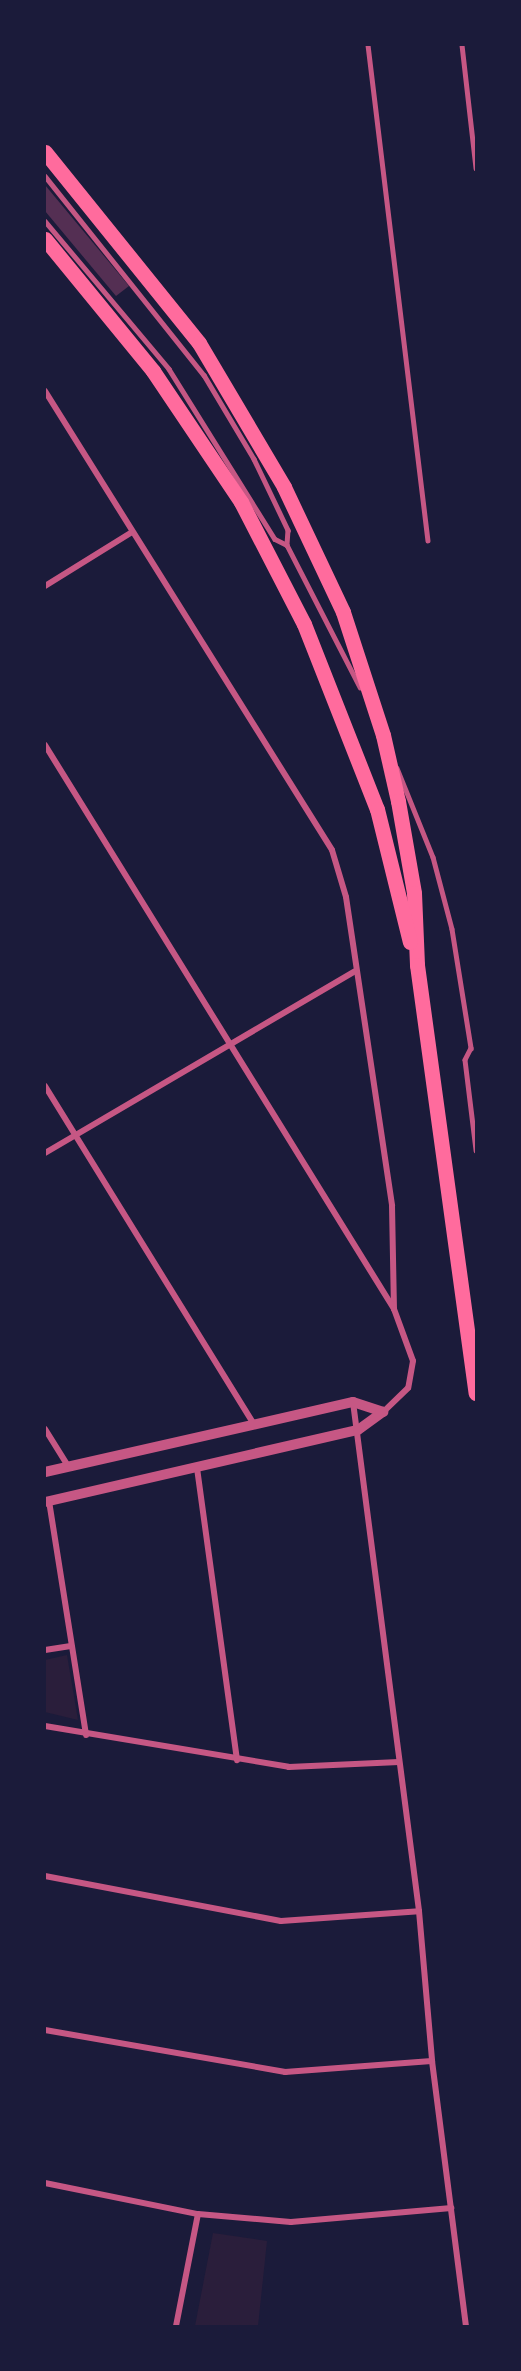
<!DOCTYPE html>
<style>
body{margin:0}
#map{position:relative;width:521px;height:2371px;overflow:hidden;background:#1b1b3a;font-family:"Sofia Sans Condensed",sans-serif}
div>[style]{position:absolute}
.green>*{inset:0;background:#2a1e3b}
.building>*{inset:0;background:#542f53}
.service>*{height:4.5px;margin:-2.25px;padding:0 2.25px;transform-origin:2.25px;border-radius:2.25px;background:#c65784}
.minor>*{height:6px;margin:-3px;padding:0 3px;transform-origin:3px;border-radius:3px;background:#c65784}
.tertiary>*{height:10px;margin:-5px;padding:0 5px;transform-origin:5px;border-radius:5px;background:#c65784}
.primary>*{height:15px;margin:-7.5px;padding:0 7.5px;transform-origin:7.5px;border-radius:7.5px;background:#ff6b9d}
span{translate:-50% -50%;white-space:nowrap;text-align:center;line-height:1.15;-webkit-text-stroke:4.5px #1b1b3a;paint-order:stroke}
.frame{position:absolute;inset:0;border:46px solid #1b1b3a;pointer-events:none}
</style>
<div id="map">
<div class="green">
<i style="clip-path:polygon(67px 1655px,78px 1720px,45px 1712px,45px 1660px)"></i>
<i style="clip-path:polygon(213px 2233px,267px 2241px,258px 2326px,195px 2326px)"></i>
</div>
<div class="building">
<i style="clip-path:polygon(45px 185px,129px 286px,116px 296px,45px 211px)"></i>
</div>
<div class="service">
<i style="left:368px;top:45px;width:499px;rotate:83.1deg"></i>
<i style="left:462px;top:45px;width:124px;rotate:83.5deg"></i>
<i style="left:45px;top:176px;width:255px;rotate:51.4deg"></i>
<i style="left:204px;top:375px;width:98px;rotate:59.2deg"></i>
<i style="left:254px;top:459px;width:79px;rotate:64.4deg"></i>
<i style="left:288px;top:530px;width:15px;rotate:94deg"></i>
<i style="left:287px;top:545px;width:160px;rotate:62.8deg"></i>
<i style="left:45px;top:221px;width:193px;rotate:50deg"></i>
<i style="left:169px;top:369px;width:200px;rotate:58.1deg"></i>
<i style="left:275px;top:539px;width:13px;rotate:27deg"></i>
<i style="left:397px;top:768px;width:96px;rotate:68deg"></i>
<i style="left:433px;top:857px;width:74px;rotate:75.2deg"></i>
<i style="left:452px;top:929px;width:121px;rotate:80.9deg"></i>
<i style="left:471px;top:1048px;width:13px;rotate:117deg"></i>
<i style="left:465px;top:1060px;width:91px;rotate:83deg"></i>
</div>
<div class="minor">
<i style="left:45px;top:391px;width:541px;rotate:57.98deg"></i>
<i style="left:332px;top:850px;width:49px;rotate:73.4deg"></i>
<i style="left:346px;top:897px;width:312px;rotate:81.5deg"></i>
<i style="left:392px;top:1206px;width:103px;rotate:88.9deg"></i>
<i style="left:45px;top:586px;width:102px;rotate:-31.8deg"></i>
<i style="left:45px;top:745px;width:663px;rotate:58.25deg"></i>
<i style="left:394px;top:1309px;width:55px;rotate:69.9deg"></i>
<i style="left:413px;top:1361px;width:27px;rotate:100deg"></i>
<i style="left:408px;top:1388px;width:35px;rotate:136deg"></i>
<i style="left:45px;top:1086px;width:396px;rotate:58.3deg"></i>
<i style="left:45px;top:1153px;width:359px;rotate:-30.4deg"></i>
<i style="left:353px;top:1402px;width:513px;rotate:82.61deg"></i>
<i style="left:419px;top:1911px;width:151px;rotate:85deg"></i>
<i style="left:432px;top:2061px;width:267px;rotate:82.7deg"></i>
<i style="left:45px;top:1429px;width:44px;rotate:58.1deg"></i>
<i style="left:197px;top:1468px;width:295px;rotate:82.2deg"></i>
<i style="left:49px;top:1501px;width:237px;rotate:81deg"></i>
<i style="left:45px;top:1650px;width:26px;rotate:-9deg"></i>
<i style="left:45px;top:1726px;width:247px;rotate:9.5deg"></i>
<i style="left:289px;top:1767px;width:110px;rotate:-2.6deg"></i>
<i style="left:45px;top:1876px;width:240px;rotate:10.8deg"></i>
<i style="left:281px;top:1921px;width:138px;rotate:-4.1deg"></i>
<i style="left:45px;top:2030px;width:244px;rotate:9.9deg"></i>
<i style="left:285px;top:2072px;width:147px;rotate:-4.3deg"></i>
<i style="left:45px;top:2183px;width:156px;rotate:11.5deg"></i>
<i style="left:198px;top:2214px;width:93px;rotate:4.9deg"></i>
<i style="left:291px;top:2222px;width:161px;rotate:-5deg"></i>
<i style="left:176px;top:2326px;width:114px;rotate:-78.9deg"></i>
</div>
<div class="tertiary">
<i style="left:45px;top:1472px;width:316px;rotate:-12.8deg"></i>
<i style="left:353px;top:1402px;width:32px;rotate:18deg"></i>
<i style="left:45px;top:1502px;width:321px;rotate:-13deg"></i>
<i style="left:358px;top:1430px;width:31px;rotate:-36deg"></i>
</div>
<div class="primary">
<i style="left:45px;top:152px;width:245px;rotate:51.1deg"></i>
<i style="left:199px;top:343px;width:167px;rotate:59.4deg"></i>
<i style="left:284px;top:487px;width:138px;rotate:64.7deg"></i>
<i style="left:343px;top:612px;width:129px;rotate:72deg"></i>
<i style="left:383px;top:735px;width:68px;rotate:77.2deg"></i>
<i style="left:398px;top:801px;width:93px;rotate:80.1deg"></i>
<i style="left:414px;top:893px;width:72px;rotate:87.6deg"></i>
<i style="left:417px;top:965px;width:432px;rotate:82.2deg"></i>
<i style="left:45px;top:239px;width:171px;rotate:50.7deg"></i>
<i style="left:153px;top:371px;width:158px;rotate:56.1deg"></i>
<i style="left:241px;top:502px;width:137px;rotate:62.7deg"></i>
<i style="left:304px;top:624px;width:199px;rotate:68.5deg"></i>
<i style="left:377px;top:809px;width:137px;rotate:76.1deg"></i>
</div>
<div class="frame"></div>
</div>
